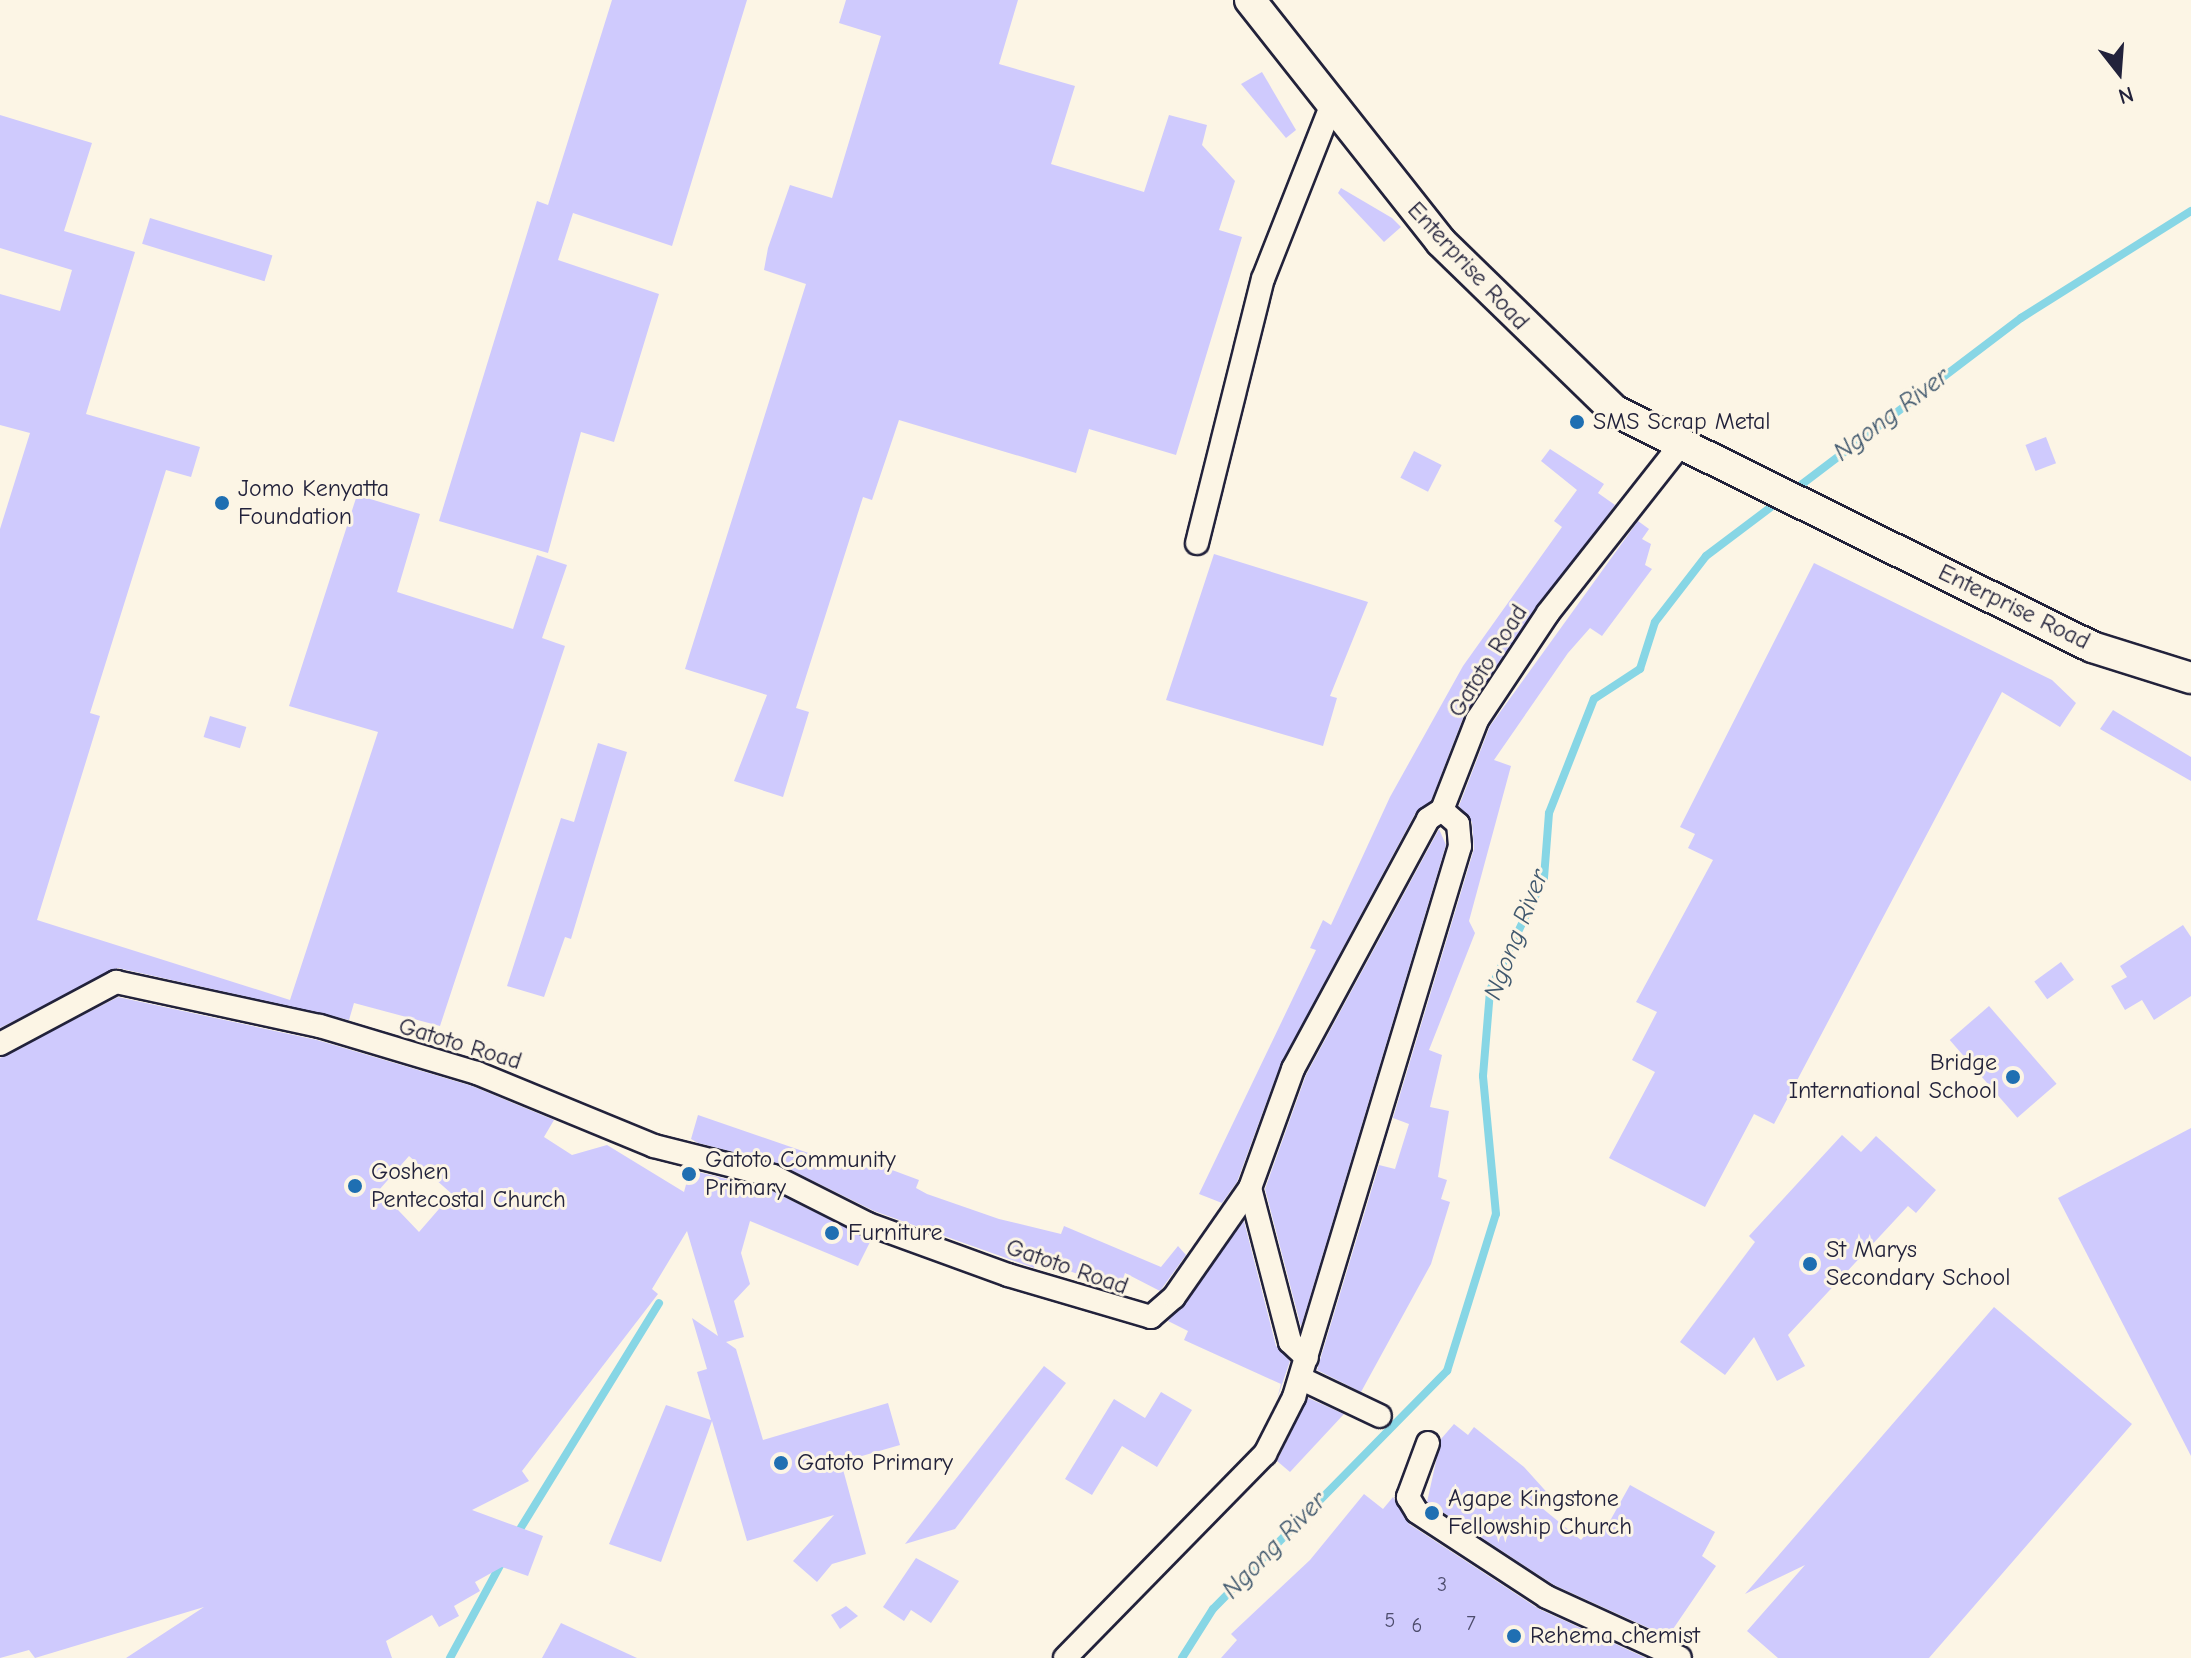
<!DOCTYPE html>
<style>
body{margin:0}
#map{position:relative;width:2191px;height:1658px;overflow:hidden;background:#fcf5e5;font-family:"Comic Neue",sans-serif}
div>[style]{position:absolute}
.stream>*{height:8px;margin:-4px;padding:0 4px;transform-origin:4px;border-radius:4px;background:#87d6e5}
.building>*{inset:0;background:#cfcafd;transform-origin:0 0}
.roads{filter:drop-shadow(2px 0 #22223b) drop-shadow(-2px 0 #22223b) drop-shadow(0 2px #22223b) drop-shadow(0 -2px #22223b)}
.street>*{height:22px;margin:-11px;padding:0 11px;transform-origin:11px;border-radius:11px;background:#fcf5e5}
.secondary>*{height:30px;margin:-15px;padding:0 15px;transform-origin:15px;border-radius:15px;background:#fcf5e5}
.dots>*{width:22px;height:22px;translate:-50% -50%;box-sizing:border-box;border:4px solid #fcf5e5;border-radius:50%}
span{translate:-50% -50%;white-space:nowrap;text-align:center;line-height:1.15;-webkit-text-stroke:6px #fcf5e5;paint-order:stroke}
.number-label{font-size:20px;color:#4d4c6c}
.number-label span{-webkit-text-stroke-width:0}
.street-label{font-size:24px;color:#22223b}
.poi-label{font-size:24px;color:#22223b}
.left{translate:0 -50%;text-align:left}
.right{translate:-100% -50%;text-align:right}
.water-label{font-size:26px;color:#40586e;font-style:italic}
.north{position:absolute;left:2079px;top:32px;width:80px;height:80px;-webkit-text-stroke:6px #fcf5e5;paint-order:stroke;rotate:163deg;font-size:22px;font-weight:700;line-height:32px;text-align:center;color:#22223b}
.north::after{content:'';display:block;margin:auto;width:28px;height:36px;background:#22223b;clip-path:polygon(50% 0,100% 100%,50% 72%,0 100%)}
</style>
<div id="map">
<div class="stream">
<i style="left:1793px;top:491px;width:286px;rotate:-37.2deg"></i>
<i style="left:2021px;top:318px;width:201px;rotate:-32.2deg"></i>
<i style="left:517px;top:1534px;width:271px;rotate:-58.4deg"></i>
<i style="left:450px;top:1658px;width:111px;rotate:-61.6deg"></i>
<i style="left:1182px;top:1658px;width:58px;rotate:-57.7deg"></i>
<i style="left:1213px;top:1609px;width:334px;rotate:-45.5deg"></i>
<i style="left:1447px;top:1371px;width:164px;rotate:-72.7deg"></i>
<i style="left:1496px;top:1214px;width:139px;rotate:-95.4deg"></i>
<i style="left:1483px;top:1076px;width:86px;rotate:-85.3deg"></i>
<i style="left:1490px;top:990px;width:124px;rotate:-64.3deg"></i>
<i style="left:1544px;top:878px;width:65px;rotate:-85.6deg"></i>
<i style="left:1549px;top:813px;width:123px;rotate:-68.5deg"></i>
<i style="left:1594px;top:699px;width:55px;rotate:-33.1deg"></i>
<i style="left:1640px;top:669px;width:49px;rotate:-72.3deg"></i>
<i style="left:1655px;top:622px;width:83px;rotate:-52.3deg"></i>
<i style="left:1706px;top:556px;width:91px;rotate:-37deg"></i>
</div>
<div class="building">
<i style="clip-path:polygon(612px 0,747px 0,672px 246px,573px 213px,558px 260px,659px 294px,614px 442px,581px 432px,548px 553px,439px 521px,537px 201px,548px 205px)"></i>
<i style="clip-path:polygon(846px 0,1018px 0,999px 64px,1075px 86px,1051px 164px,1144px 192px,1169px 115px,1207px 125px,1202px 145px,1235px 181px,1219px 230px,1242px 237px,1176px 455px,1089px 429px,1076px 473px,899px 420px,872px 500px,863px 497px,796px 708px,809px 712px,783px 797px,734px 781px,767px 695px,685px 669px,806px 284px,764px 270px,768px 248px,790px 185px,832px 198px,881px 36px,839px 23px)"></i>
<i style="clip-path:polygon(1262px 72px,1296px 130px,1286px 138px,1241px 84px)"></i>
<i style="clip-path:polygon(0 115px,92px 143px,64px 231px,135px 252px,86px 414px,200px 447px,191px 477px,166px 470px,90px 713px,100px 716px,37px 920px,290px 1000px,378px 732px,289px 706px,357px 495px,420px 514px,397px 592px,513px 629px,537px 555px,567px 565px,542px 638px,565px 646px,440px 1026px,354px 1003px,349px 1020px,118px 968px,0 1028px,0 529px,30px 433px,0 425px,0 294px,60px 311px,72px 270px,0 248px)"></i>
<i style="clip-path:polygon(1341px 188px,1392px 218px,1401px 227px,1384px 242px,1338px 193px)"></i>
<i style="left:150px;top:218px;width:128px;height:27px;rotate:17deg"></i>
<i style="left:2046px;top:437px;width:28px;height:22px;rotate:69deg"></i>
<i style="clip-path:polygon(1550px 449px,1604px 484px,1598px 493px,1615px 505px,1465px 713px,1431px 801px,1416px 812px,1281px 1063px,1237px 1182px,1222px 1203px,1199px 1194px,1316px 950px,1310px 948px,1323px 920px,1331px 925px,1390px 797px,1463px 666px,1562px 527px,1554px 521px,1577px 490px,1541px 461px)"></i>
<i style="left:1414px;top:451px;width:31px;height:30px;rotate:27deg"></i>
<i style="clip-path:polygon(1638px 521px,1649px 529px,1642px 539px,1651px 544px,1645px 565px,1652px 569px,1602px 636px,1590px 628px,1568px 653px,1494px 760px,1511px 766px,1469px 921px,1475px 933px,1429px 1050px,1442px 1055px,1430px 1107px,1449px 1111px,1438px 1177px,1447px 1180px,1441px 1199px,1450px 1202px,1431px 1264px,1361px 1392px,1317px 1370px,1379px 1165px,1395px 1169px,1409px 1124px,1393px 1118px,1474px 849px,1472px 822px,1459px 806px,1490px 726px)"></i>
<i style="clip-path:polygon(1214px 554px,1368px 602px,1330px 696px,1337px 698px,1323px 746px,1166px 700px)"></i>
<i style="clip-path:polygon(1814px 563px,2052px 680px,2076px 703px,2060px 727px,2002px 692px,1774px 1124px,1754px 1114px,1705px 1207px,1609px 1158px,1655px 1072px,1632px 1060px,1657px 1012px,1636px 1002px,1713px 860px,1688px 848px,1695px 834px,1680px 827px)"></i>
<i style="clip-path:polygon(2113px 710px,2191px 757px,2191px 781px,2100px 729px)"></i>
<i style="left:210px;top:716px;width:38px;height:22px;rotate:17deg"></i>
<i style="clip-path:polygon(598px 743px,627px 752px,571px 939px,565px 937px,544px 997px,507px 986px,561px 818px,574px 822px)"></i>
<i style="clip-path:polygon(1439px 829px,1446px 845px,1301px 1327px,1265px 1189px,1306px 1075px)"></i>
<i style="clip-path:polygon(2183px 925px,2191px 937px,2191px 996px,2154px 1020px,2142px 1000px,2125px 1010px,2111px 986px,2127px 977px,2120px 966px)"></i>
<i style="left:2061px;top:962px;width:22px;height:33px;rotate:54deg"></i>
<i style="clip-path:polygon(evenodd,118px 997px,317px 1040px,472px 1086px,554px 1120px,544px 1137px,572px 1155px,607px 1145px,684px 1192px,690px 1170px,768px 1189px,871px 1240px,858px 1266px,750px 1221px,741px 1253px,750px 1284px,734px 1301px,744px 1337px,726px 1342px,736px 1349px,763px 1440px,888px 1403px,900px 1445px,841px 1462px,866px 1554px,832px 1564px,817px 1582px,793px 1561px,834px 1515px,747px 1541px,712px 1421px,661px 1562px,609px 1544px,666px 1405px,711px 1420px,697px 1372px,707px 1369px,692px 1318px,718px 1336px,687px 1231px,652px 1289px,658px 1294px,522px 1471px,529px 1481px,472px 1510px,543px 1536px,528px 1576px,502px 1567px,475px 1582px,480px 1591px,454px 1606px,459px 1616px,439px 1627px,432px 1615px,386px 1641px,392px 1658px,126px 1658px,204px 1607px,35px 1658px,29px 1650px,0 1658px,0 1058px,118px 997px,409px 1156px,452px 1194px,419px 1232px,379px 1190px,409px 1156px)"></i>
<i style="left:1989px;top:1006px;width:103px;height:52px;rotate:49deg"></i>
<i style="clip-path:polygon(698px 1115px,852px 1168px,884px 1167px,919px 1180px,916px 1188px,927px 1194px,999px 1219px,1061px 1234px,1064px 1226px,1161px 1267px,1178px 1246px,1186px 1255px,1160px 1291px,1125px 1273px,1120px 1288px,1036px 1260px,1034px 1268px,874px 1211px,777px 1163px,698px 1143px,691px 1139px)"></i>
<i style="clip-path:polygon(2191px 1128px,2191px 1456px,2058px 1198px)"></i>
<i style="clip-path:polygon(1842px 1135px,1861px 1152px,1876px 1136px,1936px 1190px,1916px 1213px,1908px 1206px,1788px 1335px,1805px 1366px,1777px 1381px,1754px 1337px,1725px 1375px,1680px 1342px,1755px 1242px,1749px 1236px)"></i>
<i style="clip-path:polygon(1244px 1221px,1276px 1346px,1290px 1361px,1277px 1399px,1281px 1384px,1184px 1340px,1188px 1331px,1168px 1321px)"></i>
<i style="clip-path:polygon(1994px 1307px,2132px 1424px,1929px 1658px,1778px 1658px,1747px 1631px,1805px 1565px,1745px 1594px)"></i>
<i style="clip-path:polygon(1044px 1366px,1066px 1383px,955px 1529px,905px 1544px)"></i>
<i style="clip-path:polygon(1161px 1392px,1192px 1410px,1157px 1467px,1122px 1446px,1092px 1495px,1065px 1479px,1114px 1399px,1145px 1418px)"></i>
<i style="clip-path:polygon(1308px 1398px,1344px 1414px,1290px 1472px,1277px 1461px)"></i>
<i style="clip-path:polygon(1454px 1424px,1468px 1435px,1474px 1427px,1524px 1467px,1552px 1498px,1542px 1508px,1581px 1540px,1591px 1528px,1601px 1537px,1630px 1485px,1715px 1532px,1702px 1556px,1716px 1566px,1671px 1632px,1664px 1635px,1554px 1585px,1427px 1502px,1441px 1439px)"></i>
<i style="clip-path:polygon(1364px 1494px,1383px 1509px,1393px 1497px,1409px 1524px,1539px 1609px,1646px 1658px,1221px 1658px,1237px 1640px,1231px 1634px,1310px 1560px)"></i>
<i style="clip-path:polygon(916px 1558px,959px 1581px,931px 1623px,911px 1610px,904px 1621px,883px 1607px)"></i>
<i style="clip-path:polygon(846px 1606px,858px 1616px,840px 1629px,831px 1615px)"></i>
<i style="clip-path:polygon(561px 1623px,637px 1658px,542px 1658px)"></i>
</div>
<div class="roads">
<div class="street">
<i style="left:1197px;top:543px;width:272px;rotate:-76deg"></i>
<i style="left:1263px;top:279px;width:183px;rotate:-68.5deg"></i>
<i style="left:0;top:1044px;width:132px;rotate:-28.1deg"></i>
<i style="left:116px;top:982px;width:209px;rotate:12.2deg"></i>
<i style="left:320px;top:1026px;width:164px;rotate:16.7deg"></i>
<i style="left:477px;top:1073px;width:191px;rotate:22.4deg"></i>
<i style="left:654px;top:1146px;width:123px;rotate:14.1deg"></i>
<i style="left:773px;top:1176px;width:106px;rotate:26.8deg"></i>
<i style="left:868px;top:1224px;width:149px;rotate:20deg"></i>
<i style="left:1008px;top:1275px;width:149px;rotate:16.4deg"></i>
<i style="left:1151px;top:1317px;width:30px;rotate:-41deg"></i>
<i style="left:1174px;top:1297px;width:133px;rotate:-55.1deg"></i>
<i style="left:1250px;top:1188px;width:127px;rotate:-70.1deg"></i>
<i style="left:1293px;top:1069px;width:284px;rotate:-61.6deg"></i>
<i style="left:1428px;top:819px;width:17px;rotate:-33deg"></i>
<i style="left:1442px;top:810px;width:97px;rotate:-68.7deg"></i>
<i style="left:1477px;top:720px;width:128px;rotate:-56.4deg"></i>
<i style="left:1548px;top:613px;width:215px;rotate:-51.8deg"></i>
<i style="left:1250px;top:1188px;width:159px;rotate:75.4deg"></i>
<i style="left:1290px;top:1342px;width:23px;rotate:43deg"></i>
<i style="left:1302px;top:1379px;width:86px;rotate:25.4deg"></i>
<i style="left:1428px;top:1443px;width:58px;rotate:110.3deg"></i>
<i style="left:1408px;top:1497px;width:17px;rotate:59deg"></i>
<i style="left:1417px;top:1512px;width:155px;rotate:33.2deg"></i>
<i style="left:1547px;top:1597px;width:146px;rotate:24.6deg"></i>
<i style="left:1065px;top:1658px;width:286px;rotate:-45.6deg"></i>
<i style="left:1265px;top:1454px;width:64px;rotate:-63deg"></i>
<i style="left:1294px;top:1397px;width:575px;rotate:-73.23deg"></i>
<i style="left:1460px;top:846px;width:22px;rotate:-95deg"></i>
<i style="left:1458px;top:824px;width:21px;rotate:-139deg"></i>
</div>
<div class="secondary">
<i style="left:1250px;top:0;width:308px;rotate:51.7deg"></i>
<i style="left:1441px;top:242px;width:243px;rotate:44.2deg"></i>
<i style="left:1615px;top:411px;width:532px;rotate:26.32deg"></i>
<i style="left:2092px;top:647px;width:104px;rotate:17.4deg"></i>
</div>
</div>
<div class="dots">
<i style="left:1577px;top:422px;background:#1f6fb2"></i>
<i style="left:222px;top:503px;background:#1f6fb2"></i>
<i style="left:2013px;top:1077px;background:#1f6fb2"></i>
<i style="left:689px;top:1174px;background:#1f6fb2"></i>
<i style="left:355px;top:1186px;background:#1f6fb2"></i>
<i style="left:832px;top:1233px;background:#1f6fb2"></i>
<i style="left:1810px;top:1264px;background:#1f6fb2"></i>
<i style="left:781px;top:1463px;background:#1f6fb2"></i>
<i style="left:1432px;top:1513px;background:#1f6fb2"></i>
<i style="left:1514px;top:1636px;background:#1f6fb2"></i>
</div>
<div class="number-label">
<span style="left:1442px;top:1584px">3</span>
<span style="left:1390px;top:1620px">5</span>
<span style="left:1471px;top:1623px">7</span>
<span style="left:1417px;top:1625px">6</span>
</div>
<div class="street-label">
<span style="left:1468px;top:266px;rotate:47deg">Enterprise Road</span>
<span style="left:2014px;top:607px;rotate:26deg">Enterprise Road</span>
<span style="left:1488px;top:661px;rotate:-58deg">Gatoto Road</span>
<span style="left:460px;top:1044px;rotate:17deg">Gatoto Road</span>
<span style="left:1067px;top:1267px;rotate:19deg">Gatoto Road</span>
</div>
<div class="poi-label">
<span class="left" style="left:1593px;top:422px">SMS Scrap Metal</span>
<span class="left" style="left:238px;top:503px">Jomo Kenyatta<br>Foundation</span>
<span class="right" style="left:1997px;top:1077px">Bridge<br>International School</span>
<span class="left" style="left:705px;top:1174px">Gatoto Community<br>Primary</span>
<span class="left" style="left:371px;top:1186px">Goshen<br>Pentecostal Church</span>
<span class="left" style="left:848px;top:1233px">Furniture</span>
<span class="left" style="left:1826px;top:1264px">St Marys<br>Secondary School</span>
<span class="left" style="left:797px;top:1463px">Gatoto Primary</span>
<span class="left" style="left:1448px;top:1513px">Agape Kingstone<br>Fellowship Church</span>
<span class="left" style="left:1530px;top:1636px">Rehema chemist</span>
</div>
<div class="water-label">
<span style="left:1892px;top:415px;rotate:-37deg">Ngong River</span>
<span style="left:1517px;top:935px;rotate:-69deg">Ngong River</span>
<span style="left:1275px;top:1546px;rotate:-46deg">Ngong River</span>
</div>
<div class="north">N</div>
</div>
